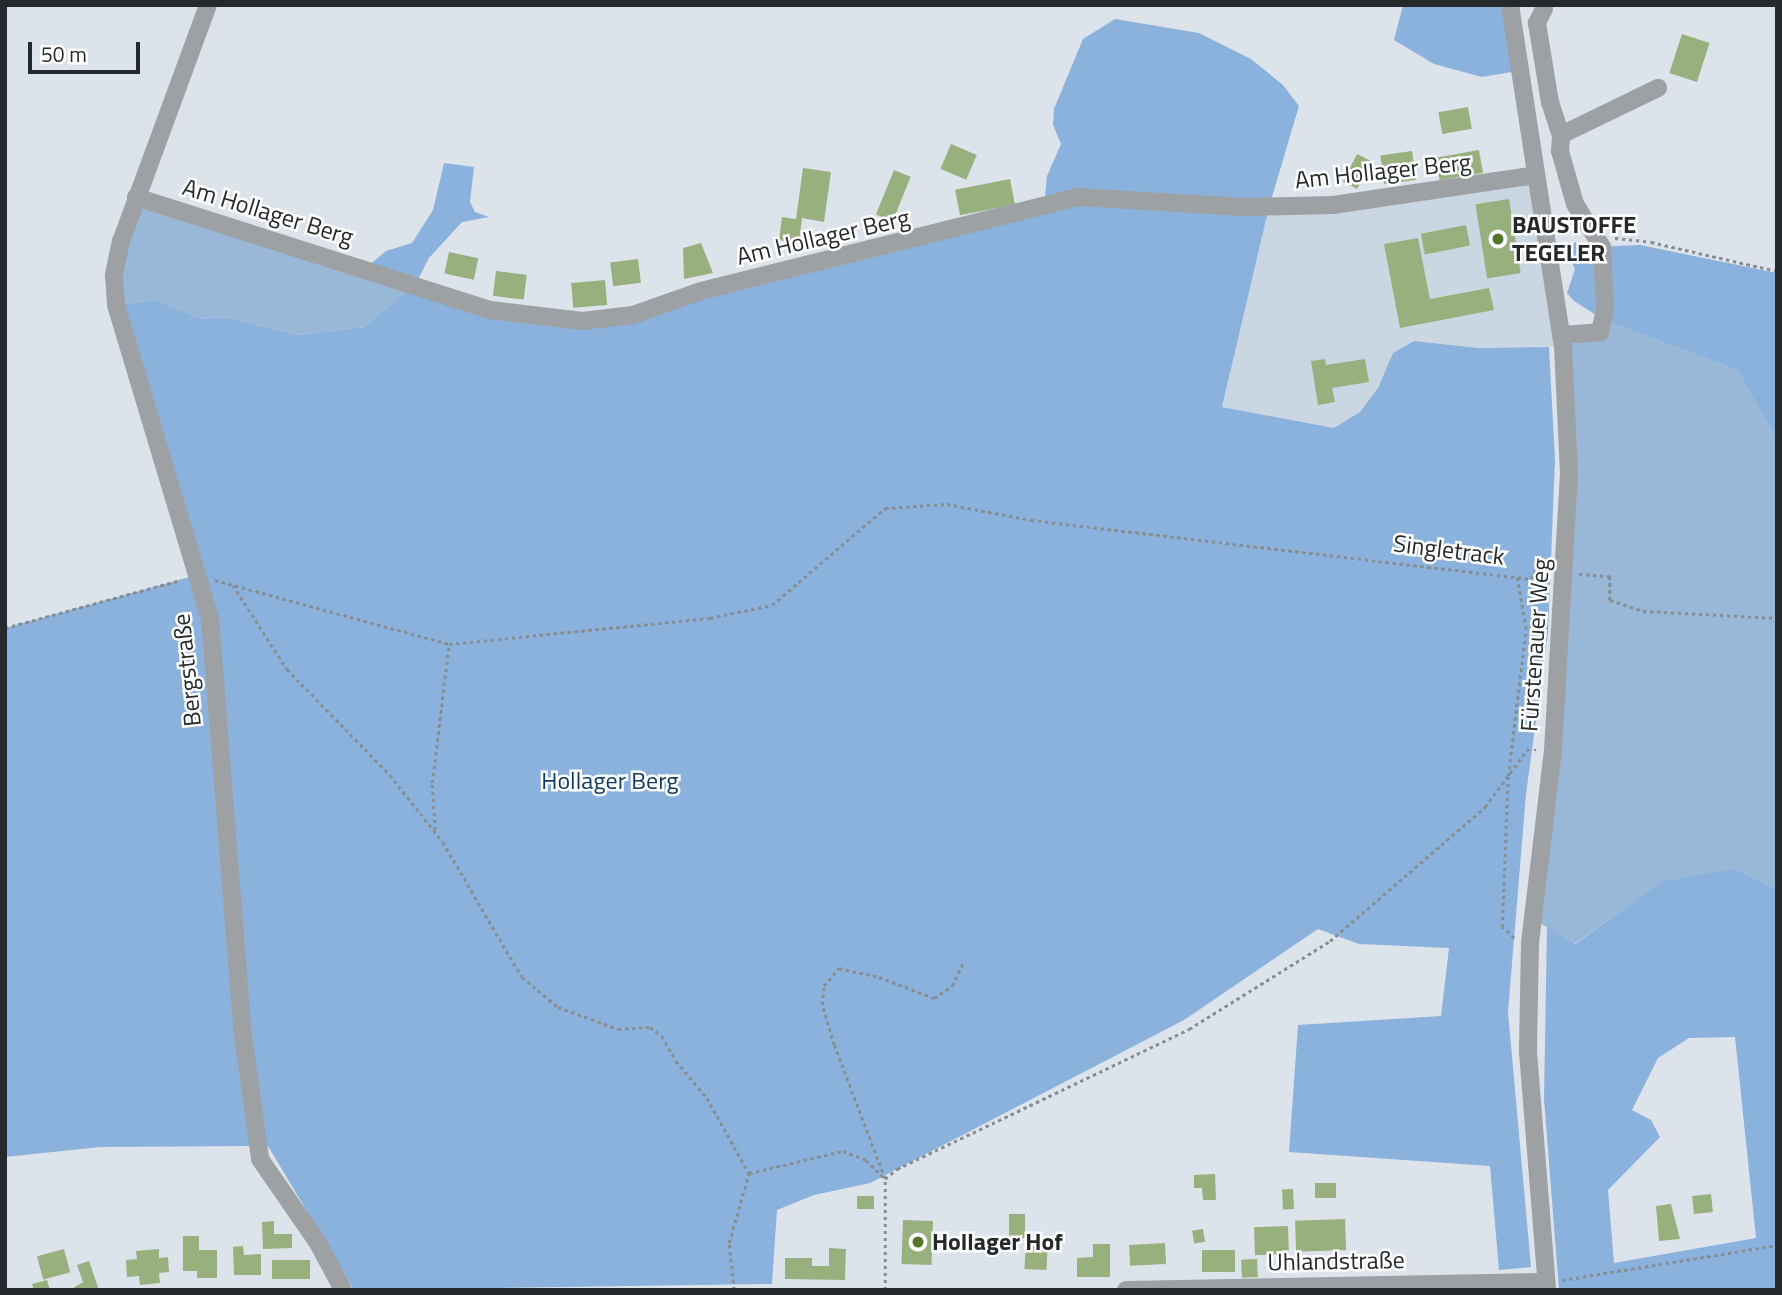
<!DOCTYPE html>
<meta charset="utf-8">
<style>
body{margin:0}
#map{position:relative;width:1782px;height:1295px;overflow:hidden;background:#dce3eb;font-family:"Titillium Web",sans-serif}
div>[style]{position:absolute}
.built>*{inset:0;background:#cbd6e3}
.green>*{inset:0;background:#99b7d7}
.forest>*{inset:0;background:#8bb2dc}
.building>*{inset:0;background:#98b07e;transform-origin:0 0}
.path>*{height:2.5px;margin-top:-1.25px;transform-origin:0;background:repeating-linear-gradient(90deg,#888d92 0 3.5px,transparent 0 7px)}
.minor>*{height:18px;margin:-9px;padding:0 9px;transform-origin:9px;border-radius:9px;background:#9ea1a4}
.dots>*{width:19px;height:19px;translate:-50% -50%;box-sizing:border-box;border:4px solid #fff;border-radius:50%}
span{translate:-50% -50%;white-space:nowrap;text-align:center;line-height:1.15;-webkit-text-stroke:5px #fff;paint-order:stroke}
.street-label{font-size:24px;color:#26292b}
.poi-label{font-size:24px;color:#26292b;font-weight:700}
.left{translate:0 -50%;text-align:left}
.park-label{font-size:24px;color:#0f3a61}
.frame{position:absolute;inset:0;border:7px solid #26292b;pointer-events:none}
.scale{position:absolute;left:28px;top:42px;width:112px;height:32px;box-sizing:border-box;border:4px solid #26292b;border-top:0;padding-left:9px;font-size:21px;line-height:24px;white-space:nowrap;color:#26292b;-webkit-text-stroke:5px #fff;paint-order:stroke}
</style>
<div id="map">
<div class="built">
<i style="clip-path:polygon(1536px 175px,1563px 346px,1478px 348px,1414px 341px,1393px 354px,1378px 388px,1360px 412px,1334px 428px,1222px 407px,1269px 207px)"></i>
</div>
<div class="green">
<i style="clip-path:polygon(136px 197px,414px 285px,364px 327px,299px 335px,224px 317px,202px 319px,156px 300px,116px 305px)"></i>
<i style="clip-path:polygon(1604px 320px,1737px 370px,1777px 440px,1777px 889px,1732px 868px,1664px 881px,1574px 944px,1532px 918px,1559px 660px,1563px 346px)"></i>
</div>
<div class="forest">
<i style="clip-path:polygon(1403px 5px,1510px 5px,1518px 71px,1482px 77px,1434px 64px,1394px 40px)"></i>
<i style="clip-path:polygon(1115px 19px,1199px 33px,1251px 59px,1283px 85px,1299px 106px,1269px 207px,1222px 407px,1334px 428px,1360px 412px,1378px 388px,1393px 353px,1414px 341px,1478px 348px,1549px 347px,1555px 460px,1548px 633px,1526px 794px,1508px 1012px,1531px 1267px,1499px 1270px,1490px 1166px,1289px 1152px,1298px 1025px,1441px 1016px,1449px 948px,1359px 944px,1318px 929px,1184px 1020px,870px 1183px,814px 1195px,777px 1210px,772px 1284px,354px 1290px,268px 1146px,100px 1147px,5px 1157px,5px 628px,197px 575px,116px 305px,156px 300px,202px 319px,224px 317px,299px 335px,364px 327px,414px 285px,366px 268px,386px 251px,412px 243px,433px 210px,444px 163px,474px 167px,470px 202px,475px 212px,489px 217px,462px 222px,429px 258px,415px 285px,582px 321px,1044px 207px,1047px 176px,1061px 144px,1053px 125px,1054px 109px,1083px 39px)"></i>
<i style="clip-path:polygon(1575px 242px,1591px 247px,1640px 245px,1777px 273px,1777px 440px,1737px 370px,1604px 320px,1574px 301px,1567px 293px,1575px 269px,1566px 251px)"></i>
<i style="clip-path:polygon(evenodd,1732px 868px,1777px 889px,1777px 1290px,1559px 1290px,1544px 1099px,1547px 927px,1575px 944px,1663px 881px,1732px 868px,1735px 1037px,1756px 1238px,1614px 1263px,1608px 1190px,1660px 1137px,1651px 1120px,1632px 1110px,1658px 1058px,1689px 1038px,1735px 1037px)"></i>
</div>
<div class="building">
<i style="left:1682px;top:34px;width:29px;height:41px;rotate:18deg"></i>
<i style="left:1468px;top:107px;width:22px;height:30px;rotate:80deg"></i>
<i style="left:951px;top:144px;width:28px;height:27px;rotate:23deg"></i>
<i style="left:1479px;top:150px;width:23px;height:44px;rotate:80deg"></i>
<i style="left:1412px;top:151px;width:29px;height:32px;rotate:82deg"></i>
<i style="left:1357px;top:154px;width:16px;height:31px;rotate:27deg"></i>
<i style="clip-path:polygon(803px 168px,831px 172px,824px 222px,802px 218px,799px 243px,779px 240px,782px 217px,796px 219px)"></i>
<i style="left:894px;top:170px;width:18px;height:48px;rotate:22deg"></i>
<i style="left:1010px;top:179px;width:26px;height:56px;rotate:79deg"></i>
<i style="left:1509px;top:199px;width:75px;height:34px;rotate:81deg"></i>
<i style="left:1466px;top:225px;width:21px;height:46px;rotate:79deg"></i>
<i style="clip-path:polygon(1418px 238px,1430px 299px,1489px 288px,1494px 310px,1400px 328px,1384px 244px)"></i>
<i style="clip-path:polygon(701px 243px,713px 273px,684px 279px,683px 248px)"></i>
<i style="left:449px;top:252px;width:30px;height:22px;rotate:12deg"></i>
<i style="left:638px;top:259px;width:24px;height:28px;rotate:83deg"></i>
<i style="left:496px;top:271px;width:31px;height:25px;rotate:7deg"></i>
<i style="left:605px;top:280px;width:25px;height:34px;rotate:85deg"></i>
<i style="clip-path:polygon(1325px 359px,1326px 365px,1365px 359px,1369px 382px,1332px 388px,1335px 402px,1318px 405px,1311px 361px)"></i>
<i style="clip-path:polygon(1215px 1174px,1216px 1200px,1203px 1200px,1202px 1188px,1194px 1188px,1194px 1175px)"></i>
<i style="left:1315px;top:1183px;width:21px;height:15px"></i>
<i style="left:1293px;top:1189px;width:20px;height:11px;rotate:87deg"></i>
<i style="left:1711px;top:1194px;width:18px;height:19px;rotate:84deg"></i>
<i style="left:857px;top:1196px;width:17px;height:13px"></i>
<i style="clip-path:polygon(1671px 1204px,1680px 1239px,1659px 1241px,1656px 1206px)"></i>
<i style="left:1009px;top:1214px;width:16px;height:24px"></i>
<i style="left:1345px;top:1219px;width:31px;height:50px;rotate:88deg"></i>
<i style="left:903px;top:1220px;width:30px;height:44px;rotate:2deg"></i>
<i style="clip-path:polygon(274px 1221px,274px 1234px,292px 1234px,292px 1248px,263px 1249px,262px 1222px)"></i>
<i style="left:1288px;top:1226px;width:28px;height:34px;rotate:88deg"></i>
<i style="left:1203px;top:1229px;width:13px;height:11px;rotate:81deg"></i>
<i style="clip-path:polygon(183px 1236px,199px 1236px,199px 1250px,217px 1250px,217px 1278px,197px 1278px,197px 1271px,183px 1271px)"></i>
<i style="left:1026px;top:1240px;width:22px;height:29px;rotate:3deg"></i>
<i style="left:1165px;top:1243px;width:21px;height:36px;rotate:87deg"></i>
<i style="clip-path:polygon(1093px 1244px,1110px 1244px,1110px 1277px,1077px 1277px,1077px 1258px,1093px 1257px)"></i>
<i style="clip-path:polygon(243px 1246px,244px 1255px,261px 1254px,261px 1275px,234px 1275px,233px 1247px)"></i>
<i style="clip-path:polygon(829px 1248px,846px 1249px,845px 1280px,785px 1279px,785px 1258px,812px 1258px,812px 1266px,829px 1266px)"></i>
<i style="left:64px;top:1249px;width:24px;height:28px;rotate:75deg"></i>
<i style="clip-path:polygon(159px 1249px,159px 1258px,168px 1257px,169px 1272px,159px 1273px,160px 1283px,140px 1285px,139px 1276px,127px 1277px,126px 1260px,137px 1259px,136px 1251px)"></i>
<i style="left:1202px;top:1250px;width:33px;height:22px"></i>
<i style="left:1257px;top:1259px;width:18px;height:16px;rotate:87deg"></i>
<i style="left:272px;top:1260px;width:38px;height:19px"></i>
<i style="clip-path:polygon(89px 1261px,99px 1290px,70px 1290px,83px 1282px,77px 1265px)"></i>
<i style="clip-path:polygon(47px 1280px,50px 1290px,34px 1290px,32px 1284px)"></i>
</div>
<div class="path">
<i style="left:1615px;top:238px;width:36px;rotate:6deg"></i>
<i style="left:1651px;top:242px;width:129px;rotate:13deg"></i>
<i style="left:1579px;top:574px;width:31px;rotate:4deg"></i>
<i style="left:1610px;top:576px;width:24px;rotate:90deg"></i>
<i style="left:1610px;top:600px;width:35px;rotate:18deg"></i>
<i style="left:1643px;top:611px;width:134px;rotate:3deg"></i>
<i style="left:215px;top:580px;width:243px;rotate:15.3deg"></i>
<i style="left:449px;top:644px;width:262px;rotate:-5.7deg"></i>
<i style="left:710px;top:618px;width:63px;rotate:-11.8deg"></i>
<i style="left:772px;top:605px;width:149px;rotate:-40.6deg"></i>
<i style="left:885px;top:508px;width:62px;rotate:-3.7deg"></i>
<i style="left:947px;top:504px;width:86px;rotate:10.8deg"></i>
<i style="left:1031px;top:520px;width:503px;rotate:6.73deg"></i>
<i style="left:1531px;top:579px;width:8px;rotate:-67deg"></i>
<i style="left:1534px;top:572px;width:14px"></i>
<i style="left:233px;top:585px;width:100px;rotate:57.3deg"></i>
<i style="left:287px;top:669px;width:148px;rotate:45.8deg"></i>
<i style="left:390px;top:775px;width:85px;rotate:51.7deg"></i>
<i style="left:443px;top:842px;width:156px;rotate:59.7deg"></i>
<i style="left:522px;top:977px;width:47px;rotate:39.8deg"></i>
<i style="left:558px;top:1007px;width:64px;rotate:20.1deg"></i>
<i style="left:618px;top:1029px;width:32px;rotate:-4deg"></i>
<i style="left:650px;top:1027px;width:15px;rotate:37deg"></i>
<i style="left:662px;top:1036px;width:29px;rotate:61deg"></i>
<i style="left:676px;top:1061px;width:48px;rotate:50deg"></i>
<i style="left:707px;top:1098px;width:86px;rotate:60.8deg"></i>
<i style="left:749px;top:1173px;width:97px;rotate:-13.2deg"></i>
<i style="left:843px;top:1151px;width:25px;rotate:21deg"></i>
<i style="left:866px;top:1160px;width:27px;rotate:45deg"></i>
<i style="left:5px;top:628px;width:182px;rotate:-15.3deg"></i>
<i style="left:435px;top:830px;width:47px;rotate:-93.7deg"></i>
<i style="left:432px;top:783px;width:140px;rotate:-83deg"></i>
<i style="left:1514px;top:938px;width:16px;rotate:-137deg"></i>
<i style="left:1502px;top:927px;width:151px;rotate:-87.7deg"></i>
<i style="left:1508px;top:776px;width:148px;rotate:-83deg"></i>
<i style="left:1526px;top:629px;width:52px;rotate:-100deg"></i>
<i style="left:885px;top:1179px;width:16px;rotate:-40deg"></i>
<i style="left:897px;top:1169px;width:324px;rotate:-25.6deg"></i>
<i style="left:1189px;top:1029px;width:166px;rotate:-32deg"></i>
<i style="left:1330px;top:941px;width:205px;rotate:-40.8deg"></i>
<i style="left:1485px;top:807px;width:71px;rotate:-53.6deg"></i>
<i style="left:1527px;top:750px;width:9px"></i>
<i style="left:1562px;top:1280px;width:218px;rotate:-9.2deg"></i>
<i style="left:734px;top:1290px;width:47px;rotate:-96.1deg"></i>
<i style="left:729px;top:1243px;width:73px;rotate:-74.1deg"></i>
<i style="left:885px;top:1290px;width:111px;rotate:-90deg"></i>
<i style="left:885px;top:1179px;width:143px;rotate:-110.8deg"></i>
<i style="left:834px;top:1045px;width:42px;rotate:-106.7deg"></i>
<i style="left:822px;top:1005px;width:19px;rotate:-84deg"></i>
<i style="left:824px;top:986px;width:23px;rotate:-50deg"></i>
<i style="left:839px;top:968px;width:41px;rotate:12.7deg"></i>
<i style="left:879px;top:977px;width:59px;rotate:20.9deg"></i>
<i style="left:934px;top:998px;width:22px;rotate:-34deg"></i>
<i style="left:952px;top:986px;width:25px;rotate:-64deg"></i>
</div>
<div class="minor">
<i style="left:208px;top:5px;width:252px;rotate:110.2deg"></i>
<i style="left:121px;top:241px;width:35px;rotate:102deg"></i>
<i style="left:114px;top:275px;width:30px;rotate:86deg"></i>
<i style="left:116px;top:305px;width:327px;rotate:73.3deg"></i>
<i style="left:210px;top:618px;width:410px;rotate:85.5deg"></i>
<i style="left:242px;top:1027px;width:133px;rotate:82.2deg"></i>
<i style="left:260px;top:1159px;width:102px;rotate:55.4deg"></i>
<i style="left:318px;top:1243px;width:53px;rotate:62deg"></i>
<i style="left:1510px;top:5px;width:345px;rotate:81.2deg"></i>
<i style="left:1563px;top:346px;width:127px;rotate:87.3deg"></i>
<i style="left:1569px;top:473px;width:277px;rotate:93.3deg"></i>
<i style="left:1553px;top:750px;width:195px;rotate:96.8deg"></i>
<i style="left:1530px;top:944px;width:108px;rotate:91.1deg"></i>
<i style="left:1528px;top:1052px;width:239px;rotate:85.4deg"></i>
<i style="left:1544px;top:9px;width:16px;rotate:117deg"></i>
<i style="left:1537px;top:23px;width:80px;rotate:80.7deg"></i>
<i style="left:1550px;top:102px;width:35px;rotate:72deg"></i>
<i style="left:136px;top:197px;width:372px;rotate:17.7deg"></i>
<i style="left:490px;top:310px;width:93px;rotate:6.8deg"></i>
<i style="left:582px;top:321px;width:51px;rotate:-6.7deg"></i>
<i style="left:633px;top:315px;width:72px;rotate:-19.4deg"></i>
<i style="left:701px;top:291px;width:390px;rotate:-14deg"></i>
<i style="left:1079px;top:197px;width:165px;rotate:3.5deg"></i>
<i style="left:1244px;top:207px;width:89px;rotate:-1.3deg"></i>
<i style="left:1333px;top:205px;width:205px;rotate:-8.4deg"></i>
<i style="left:1561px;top:335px;width:39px;rotate:-4deg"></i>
<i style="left:1600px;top:332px;width:23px;rotate:-77deg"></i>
<i style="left:1605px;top:310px;width:63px;rotate:-92.7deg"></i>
<i style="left:1602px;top:247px;width:51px;rotate:-122.1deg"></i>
<i style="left:1575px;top:204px;width:55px;rotate:-105.8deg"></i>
<i style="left:1560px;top:151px;width:16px;rotate:-86deg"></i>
<i style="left:1561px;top:135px;width:108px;rotate:-25.9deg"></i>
<i style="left:1126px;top:1290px;width:420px;rotate:-1.1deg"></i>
</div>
<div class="dots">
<i style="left:1498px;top:239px;background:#55742a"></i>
<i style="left:918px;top:1242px;background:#55742a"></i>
</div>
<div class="street-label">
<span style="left:1383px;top:171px;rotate:-6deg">Am Hollager Berg</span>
<span style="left:268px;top:212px;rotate:17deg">Am Hollager Berg</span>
<span style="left:823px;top:237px;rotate:-13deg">Am Hollager Berg</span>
<span style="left:1449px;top:550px;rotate:7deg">Singletrack</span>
<span style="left:1535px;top:645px;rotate:-86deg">Fürstenauer Weg</span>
<span style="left:187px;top:670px;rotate:-96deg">Bergstraße</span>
<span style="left:1336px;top:1261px;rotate:-1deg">Uhlandstraße</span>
</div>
<div class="poi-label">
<span class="left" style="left:1512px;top:239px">BAUSTOFFE<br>TEGELER</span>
<span class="left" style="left:932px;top:1242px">Hollager Hof</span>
</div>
<div class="park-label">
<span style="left:610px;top:781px">Hollager Berg</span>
</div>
<div class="frame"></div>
<div class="scale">50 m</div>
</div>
